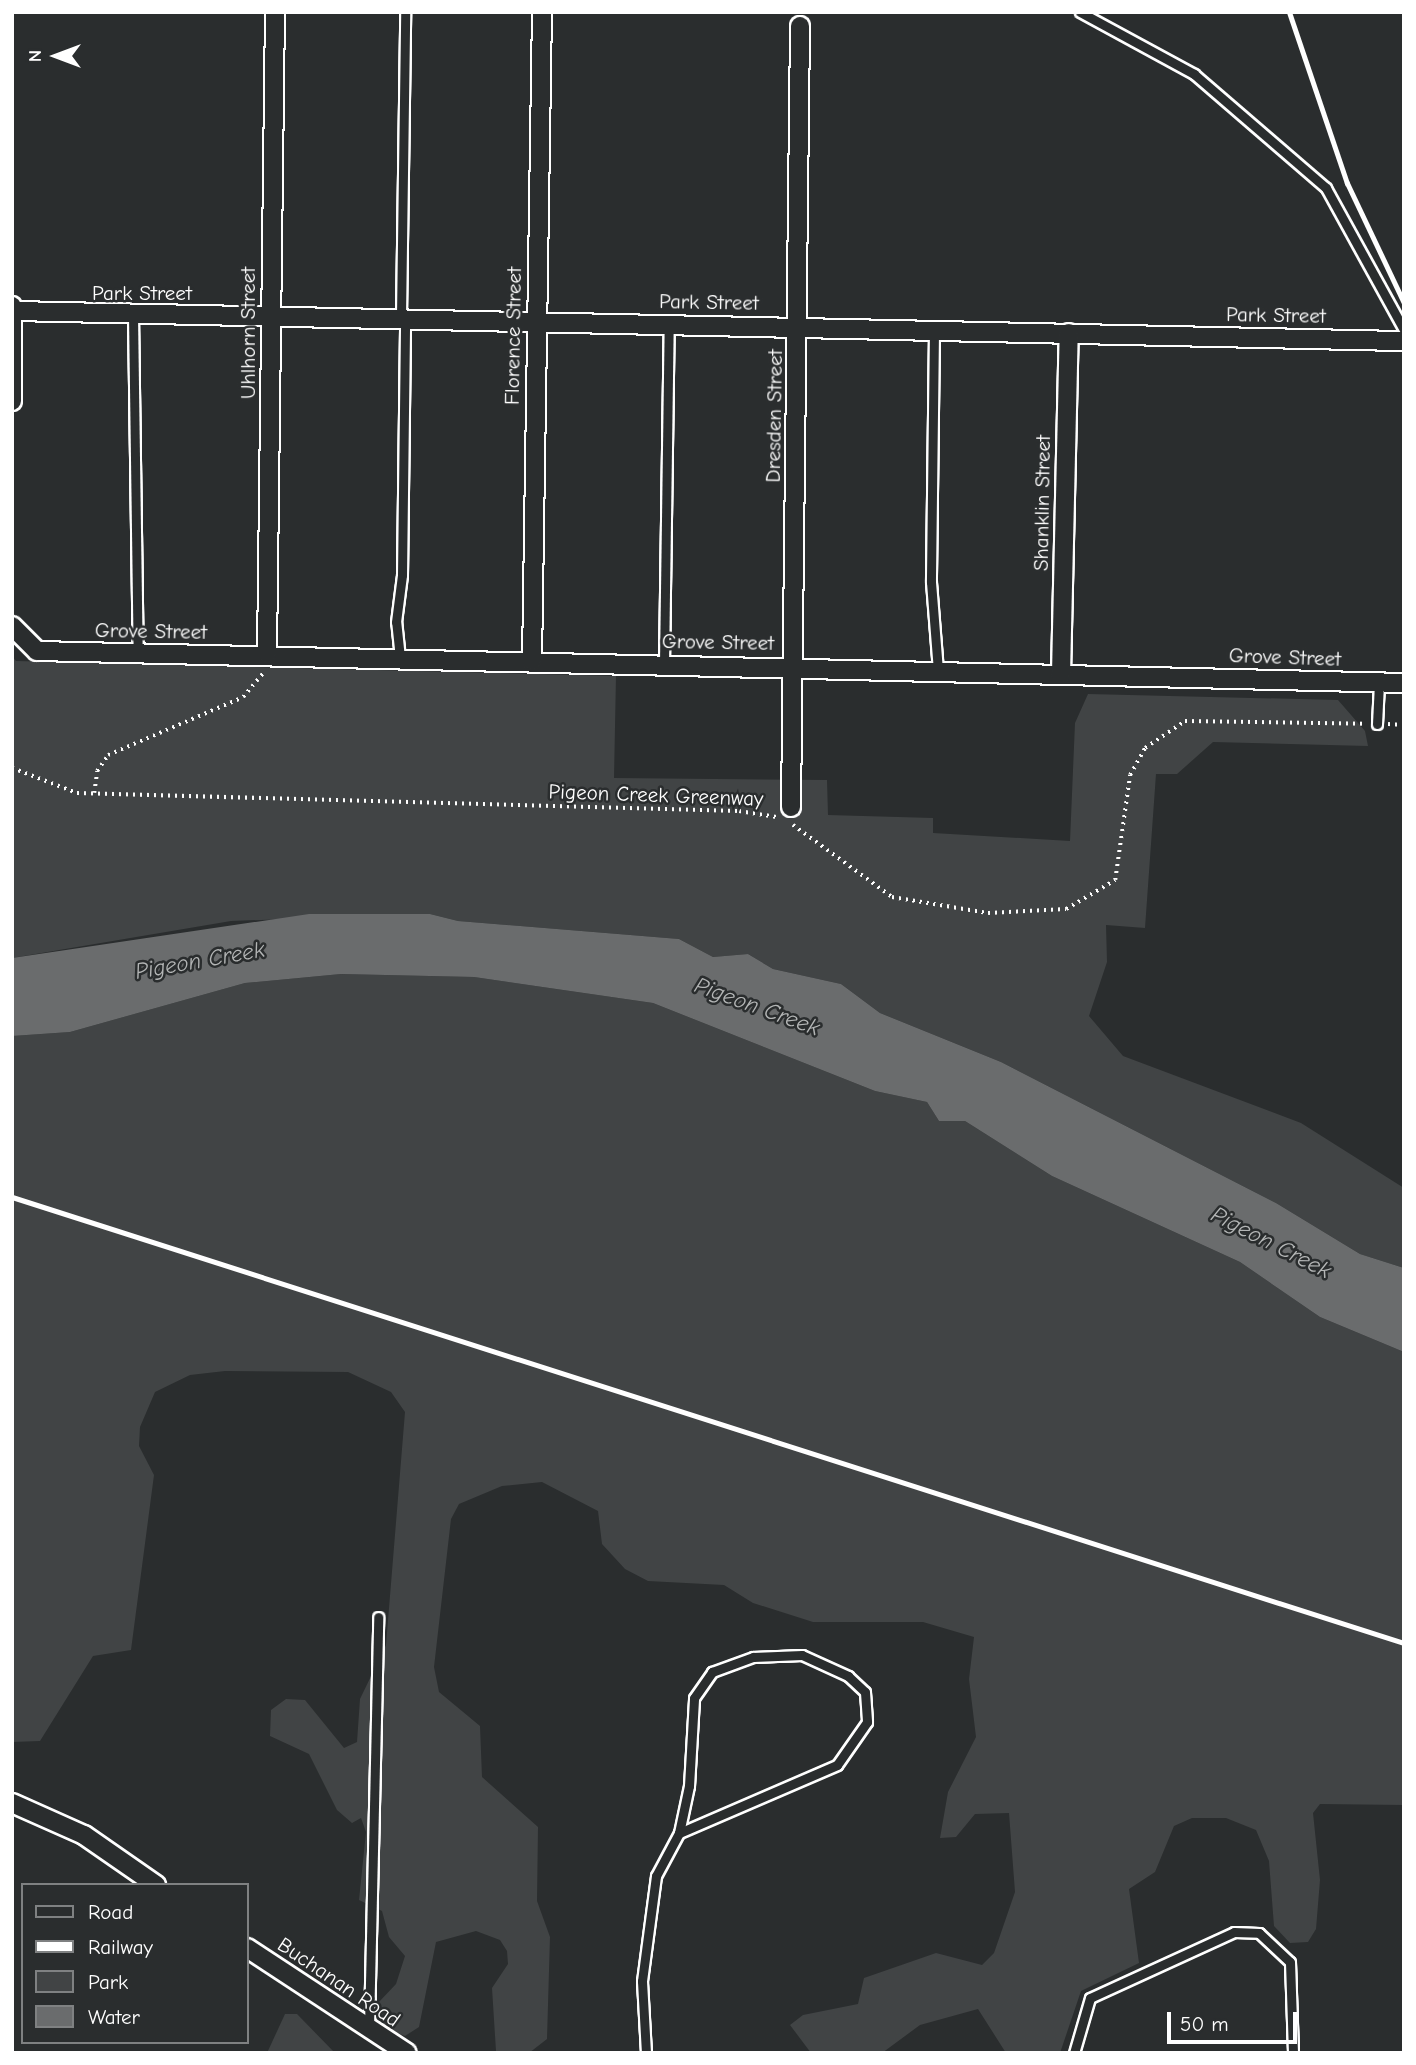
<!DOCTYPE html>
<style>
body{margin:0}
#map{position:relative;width:1416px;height:2065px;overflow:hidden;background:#2a2d2e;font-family:"Comic Neue",sans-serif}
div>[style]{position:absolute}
.green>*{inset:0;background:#414445}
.water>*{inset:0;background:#6a6c6d}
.path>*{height:3.5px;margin-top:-1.75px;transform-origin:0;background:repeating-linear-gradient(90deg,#fff 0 2px,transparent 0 7px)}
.roads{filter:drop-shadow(2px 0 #fff) drop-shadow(-2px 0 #fff) drop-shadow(0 2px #fff) drop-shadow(0 -2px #fff)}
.service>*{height:9px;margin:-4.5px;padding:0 4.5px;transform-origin:4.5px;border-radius:4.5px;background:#2a2d2e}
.minor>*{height:18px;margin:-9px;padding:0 9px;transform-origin:9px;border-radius:9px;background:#2a2d2e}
.rail>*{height:5px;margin:-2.5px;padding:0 2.5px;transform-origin:2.5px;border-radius:2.5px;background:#fff}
span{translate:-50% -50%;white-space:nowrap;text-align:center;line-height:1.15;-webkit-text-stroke:5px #2a2d2e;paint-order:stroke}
.street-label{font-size:21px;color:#fff}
.water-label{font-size:23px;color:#b4b6b6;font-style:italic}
.frame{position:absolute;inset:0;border:14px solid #fff;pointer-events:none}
.legend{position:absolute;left:21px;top:1883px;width:228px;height:161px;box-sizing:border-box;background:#2a2d2e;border:2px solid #7f8182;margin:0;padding:9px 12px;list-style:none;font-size:21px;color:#fff}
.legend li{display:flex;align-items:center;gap:14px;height:35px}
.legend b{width:35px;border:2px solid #7f8182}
.north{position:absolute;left:21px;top:21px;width:70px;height:70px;-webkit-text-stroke:5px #2a2d2e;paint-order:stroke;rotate:270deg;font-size:19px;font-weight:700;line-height:28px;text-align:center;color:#fff}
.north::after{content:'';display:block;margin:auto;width:24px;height:32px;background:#fff;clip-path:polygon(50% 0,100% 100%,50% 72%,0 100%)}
.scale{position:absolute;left:1167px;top:2012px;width:130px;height:32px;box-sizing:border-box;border:4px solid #fff;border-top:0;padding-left:9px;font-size:21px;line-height:24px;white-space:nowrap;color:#fff;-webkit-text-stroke:5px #2a2d2e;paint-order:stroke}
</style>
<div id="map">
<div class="green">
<i style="clip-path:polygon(12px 656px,16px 661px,616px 676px,614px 778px,827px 780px,828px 815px,933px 818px,933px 833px,1070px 841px,1075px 723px,1088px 694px,1338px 700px,1365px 731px,1368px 746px,1213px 742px,1177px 774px,1156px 774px,1145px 928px,1106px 925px,1107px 962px,1089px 1016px,1123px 1056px,1301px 1123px,1404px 1188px,1404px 1268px,1360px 1254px,1276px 1203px,1001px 1062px,880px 1013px,841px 984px,773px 969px,748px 954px,713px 957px,679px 939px,458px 921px,430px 914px,231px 921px,12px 958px)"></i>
<i style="clip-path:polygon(341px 974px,474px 977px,653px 1003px,875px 1091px,927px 1102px,939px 1121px,965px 1121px,1052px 1176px,1240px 1262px,1320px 1317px,1404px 1352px,1404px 1805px,1320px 1804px,1313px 1813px,1320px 1880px,1316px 1929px,1308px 1942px,1290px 1943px,1274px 1926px,1269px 1861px,1256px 1830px,1226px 1818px,1192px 1818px,1174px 1826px,1155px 1872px,1129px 1889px,1139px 1963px,1081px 1991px,1060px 2053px,1006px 2053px,978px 2009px,920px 2025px,882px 2053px,811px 2053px,790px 2025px,803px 2015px,858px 2004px,864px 1978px,936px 1953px,982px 1965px,994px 1953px,1015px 1892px,1009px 1813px,975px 1814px,956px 1837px,940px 1838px,948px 1792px,976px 1737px,969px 1679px,974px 1637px,923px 1622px,813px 1622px,753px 1603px,724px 1585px,648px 1581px,625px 1569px,602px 1544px,598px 1511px,542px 1482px,502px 1486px,459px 1504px,451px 1519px,434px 1667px,439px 1692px,480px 1726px,482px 1777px,538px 1827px,537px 1901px,550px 1937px,547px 2039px,529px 2053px,496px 2051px,492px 1988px,508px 1964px,507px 1951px,500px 1940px,476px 1931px,436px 1942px,419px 2027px,405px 2036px,387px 2029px,378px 2019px,378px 2003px,396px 1984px,405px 1956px,389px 1937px,382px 1911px,359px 1900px,366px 1832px,361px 1818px,352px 1823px,337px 1810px,309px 1754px,270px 1736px,271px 1710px,286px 1699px,305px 1700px,344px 1748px,357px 1742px,360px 1699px,386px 1645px,405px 1412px,391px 1392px,348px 1372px,225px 1371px,190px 1375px,155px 1392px,140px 1427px,139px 1446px,154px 1475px,131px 1650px,93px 1656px,40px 1741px,12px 1742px,12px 1036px,70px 1032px,245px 983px)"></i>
<i style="clip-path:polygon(285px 2014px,297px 2014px,335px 2053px,267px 2053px)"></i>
</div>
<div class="water">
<i style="clip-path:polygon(309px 914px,430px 914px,458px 921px,679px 939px,713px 957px,748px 954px,773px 969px,841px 984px,880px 1013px,1001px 1062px,1276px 1203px,1360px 1254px,1404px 1268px,1404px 1352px,1320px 1317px,1240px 1262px,1052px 1176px,965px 1121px,939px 1121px,927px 1102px,875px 1091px,653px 1003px,474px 977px,341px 974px,245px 983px,70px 1032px,12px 1036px,12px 958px)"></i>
</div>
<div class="path">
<i style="left:1388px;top:724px;width:16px;rotate:4deg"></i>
<i style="left:12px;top:768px;width:70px;rotate:21deg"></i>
<i style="left:77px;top:793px;width:662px;rotate:1.56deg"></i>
<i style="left:739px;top:811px;width:38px;rotate:9deg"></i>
<i style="left:94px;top:793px;width:22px;rotate:-82deg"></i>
<i style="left:97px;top:771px;width:19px;rotate:-55deg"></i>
<i style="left:108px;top:755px;width:147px;rotate:-23.2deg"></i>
<i style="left:243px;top:697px;width:31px;rotate:-50deg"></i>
<i style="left:793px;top:825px;width:122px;rotate:36deg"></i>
<i style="left:892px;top:897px;width:97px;rotate:9.5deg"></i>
<i style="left:988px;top:913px;width:78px;rotate:-2.9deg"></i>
<i style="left:1066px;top:909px;width:57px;rotate:-30.6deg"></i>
<i style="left:1115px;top:880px;width:106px;rotate:-81.9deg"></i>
<i style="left:1130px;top:775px;width:31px;rotate:-61deg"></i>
<i style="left:1145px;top:748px;width:48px;rotate:-34deg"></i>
<i style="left:1185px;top:721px;width:182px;rotate:0.9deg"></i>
</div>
<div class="roads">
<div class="service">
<i style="left:1080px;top:12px;width:130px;rotate:28.5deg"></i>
<i style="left:1194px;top:74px;width:174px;rotate:40.8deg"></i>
<i style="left:1326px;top:188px;width:162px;rotate:61.2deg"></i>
<i style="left:133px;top:315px;width:338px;rotate:89.2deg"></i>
<i style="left:401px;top:316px;width:304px;rotate:-89.2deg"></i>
<i style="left:934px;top:331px;width:251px;rotate:90.7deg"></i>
<i style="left:931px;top:582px;width:89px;rotate:85.5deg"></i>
<i style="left:400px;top:658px;width:36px;rotate:-96deg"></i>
<i style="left:396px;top:622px;width:47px;rotate:-82.7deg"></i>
<i style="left:402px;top:575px;width:258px;rotate:-89.3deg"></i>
<i style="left:664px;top:663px;width:339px;rotate:-89.2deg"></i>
<i style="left:1377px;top:724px;width:41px;rotate:-87.2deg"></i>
<i style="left:369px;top:2027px;width:410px;rotate:-88.7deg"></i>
<i style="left:646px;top:2053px;width:72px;rotate:-93.2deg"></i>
<i style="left:642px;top:1981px;width:106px;rotate:-82.4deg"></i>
<i style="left:656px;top:1876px;width:49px;rotate:-61.9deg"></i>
<i style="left:679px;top:1833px;width:48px;rotate:-78deg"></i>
<i style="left:689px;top:1786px;width:88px;rotate:-86.7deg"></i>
<i style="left:694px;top:1698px;width:32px;rotate:-55deg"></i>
<i style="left:712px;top:1672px;width:44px;rotate:-20.1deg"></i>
<i style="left:753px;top:1657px;width:49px;rotate:-2.3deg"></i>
<i style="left:802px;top:1655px;width:51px;rotate:24.5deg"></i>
<i style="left:848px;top:1676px;width:23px;rotate:43deg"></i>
<i style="left:865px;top:1692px;width:30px;rotate:86deg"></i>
<i style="left:867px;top:1722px;width:52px;rotate:124.9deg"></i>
<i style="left:837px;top:1765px;width:172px;rotate:156.7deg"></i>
<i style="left:1074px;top:2053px;width:57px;rotate:-73.8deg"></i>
<i style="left:1090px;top:1998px;width:158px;rotate:-24.6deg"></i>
<i style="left:1234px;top:1932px;width:25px;rotate:2deg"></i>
<i style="left:1259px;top:1933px;width:42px;rotate:43.1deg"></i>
<i style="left:1290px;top:1962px;width:91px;rotate:88.1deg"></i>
</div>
<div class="minor">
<i style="left:12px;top:306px;width:95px;rotate:90deg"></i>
<i style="left:14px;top:311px;width:1390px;rotate:1.24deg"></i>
<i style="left:12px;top:626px;width:35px;rotate:45deg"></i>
<i style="left:37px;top:651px;width:1367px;rotate:1.34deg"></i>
<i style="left:267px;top:654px;width:642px;rotate:-89.29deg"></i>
<i style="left:532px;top:661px;width:649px;rotate:-89.12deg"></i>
<i style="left:1061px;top:674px;width:341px;rotate:-88.7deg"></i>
<i style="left:791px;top:807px;width:781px;rotate:-89.34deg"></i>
<i style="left:12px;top:1803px;width:79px;rotate:24deg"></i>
<i style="left:84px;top:1835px;width:88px;rotate:34.8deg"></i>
<i style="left:247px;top:1948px;width:191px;rotate:33.3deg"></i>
</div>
</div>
<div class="rail">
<i style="left:1289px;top:12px;width:181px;rotate:71.3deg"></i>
<i style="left:1347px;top:183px;width:133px;rotate:64.6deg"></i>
<i style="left:12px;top:1197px;width:1462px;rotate:17.77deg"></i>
</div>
<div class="street-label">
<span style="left:142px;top:293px">Park Street</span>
<span style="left:709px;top:302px;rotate:1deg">Park Street</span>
<span style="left:1276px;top:315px;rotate:1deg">Park Street</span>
<span style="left:248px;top:333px;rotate:-90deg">Uhlhorn Street</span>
<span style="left:513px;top:336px;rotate:-89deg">Florence Street</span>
<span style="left:774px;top:416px;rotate:-89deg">Dresden Street</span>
<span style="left:1042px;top:503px;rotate:-89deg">Shanklin Street</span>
<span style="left:151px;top:631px;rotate:1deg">Grove Street</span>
<span style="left:718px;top:642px;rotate:1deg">Grove Street</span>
<span style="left:1285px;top:657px;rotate:2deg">Grove Street</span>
<span style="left:656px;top:795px;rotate:2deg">Pigeon Creek Greenway</span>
<span style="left:339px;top:1982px;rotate:34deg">Buchanan Road</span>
</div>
<div class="water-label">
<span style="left:200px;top:961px;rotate:-10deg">Pigeon Creek</span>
<span style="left:757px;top:1007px;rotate:20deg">Pigeon Creek</span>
<span style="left:1271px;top:1243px;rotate:27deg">Pigeon Creek</span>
</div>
<div class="frame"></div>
<ul class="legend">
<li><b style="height:9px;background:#2a2d2e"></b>Road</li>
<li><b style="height:9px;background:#fff"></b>Railway</li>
<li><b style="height:19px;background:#414445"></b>Park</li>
<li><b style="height:19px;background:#6a6c6d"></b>Water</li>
</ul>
<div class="north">N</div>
<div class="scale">50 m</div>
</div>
